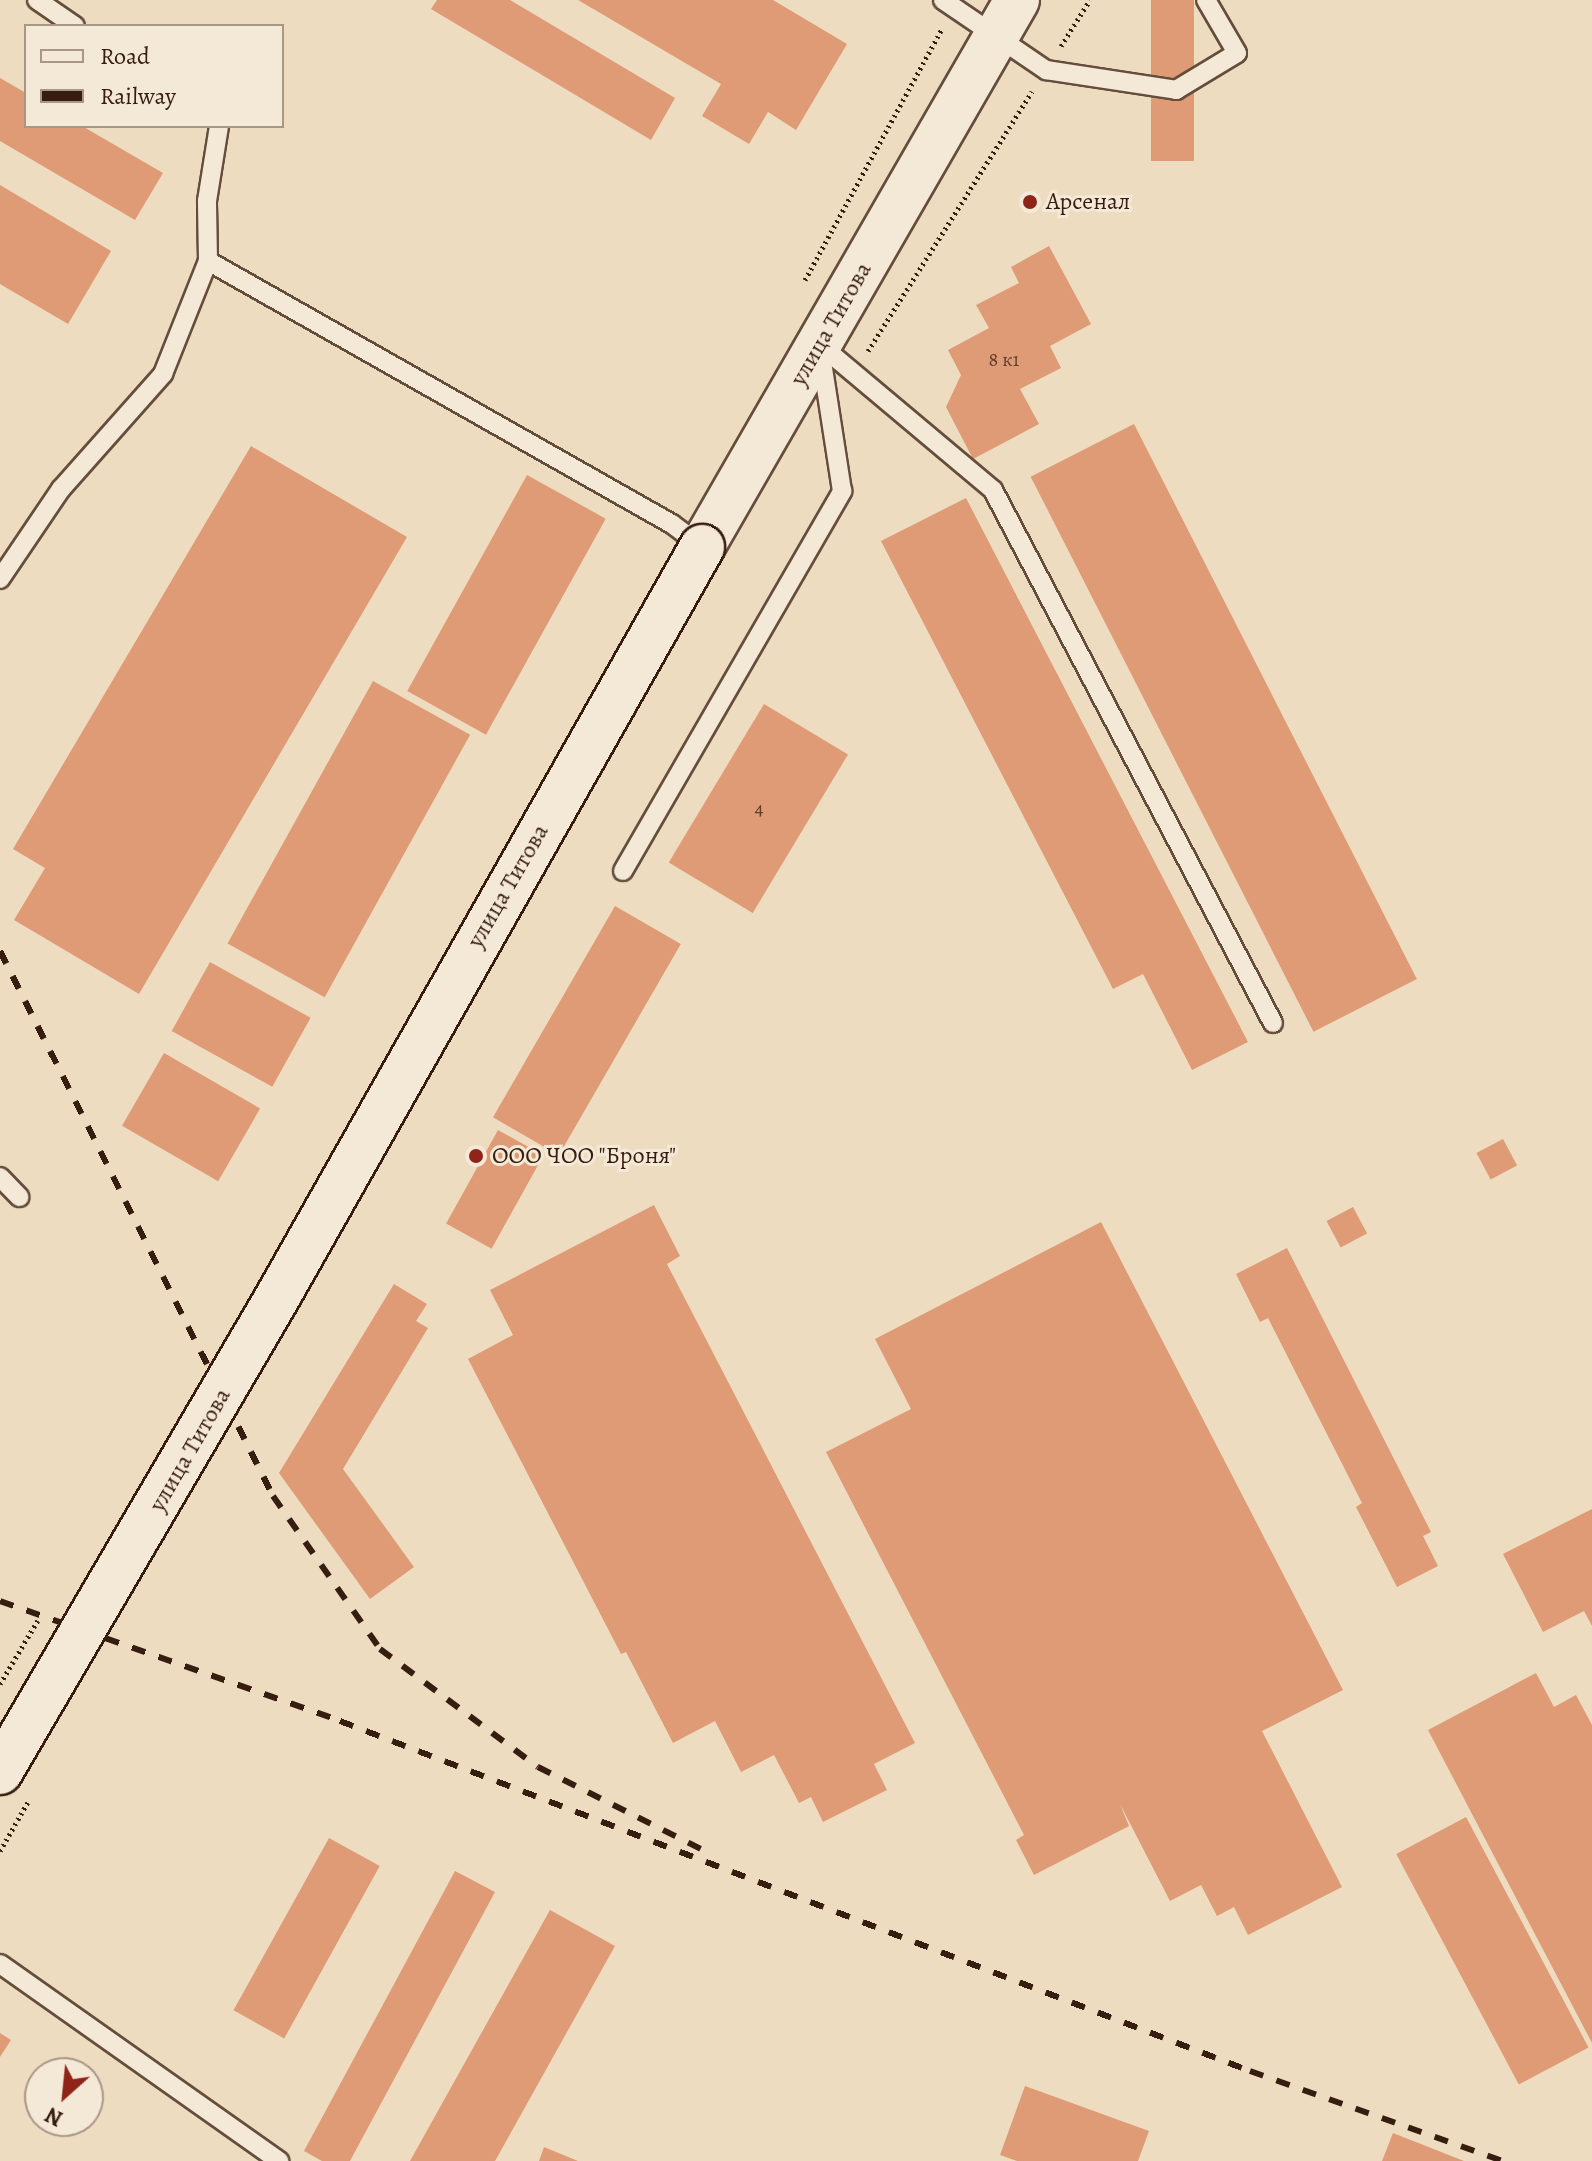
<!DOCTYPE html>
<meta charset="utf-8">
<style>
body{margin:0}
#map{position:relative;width:1592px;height:2161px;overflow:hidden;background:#eedcc1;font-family:Alegreya,serif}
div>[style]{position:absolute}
.building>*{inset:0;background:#df9b75;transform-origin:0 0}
.path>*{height:5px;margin-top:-2.5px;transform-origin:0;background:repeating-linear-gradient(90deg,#371d10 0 2px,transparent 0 6px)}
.roads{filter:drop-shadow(2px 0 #654d3c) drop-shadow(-2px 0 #654d3c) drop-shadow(0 2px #654d3c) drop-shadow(0 -2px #654d3c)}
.lane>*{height:18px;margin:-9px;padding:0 9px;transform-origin:9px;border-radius:9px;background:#f4e8d7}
.secondary>*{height:44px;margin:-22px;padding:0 22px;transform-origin:22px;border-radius:22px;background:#f4e8d7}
.rail>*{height:6px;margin-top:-3px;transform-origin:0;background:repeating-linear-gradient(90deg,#371d10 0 14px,transparent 0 28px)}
.path-bridge>*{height:5px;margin-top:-2.5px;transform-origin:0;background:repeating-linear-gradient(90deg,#371d10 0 2px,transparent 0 6px)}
.bridges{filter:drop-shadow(2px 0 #371d10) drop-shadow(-2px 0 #371d10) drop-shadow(0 2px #371d10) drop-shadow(0 -2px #371d10)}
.secondary-bridge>*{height:44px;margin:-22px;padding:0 22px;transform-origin:22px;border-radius:22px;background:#f4e8d7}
.dots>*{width:22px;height:22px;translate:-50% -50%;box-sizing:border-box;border:4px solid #f4e8d7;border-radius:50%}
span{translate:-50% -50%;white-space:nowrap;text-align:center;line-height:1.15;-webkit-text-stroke:6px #f4e8d7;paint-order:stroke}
.number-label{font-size:20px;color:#613c29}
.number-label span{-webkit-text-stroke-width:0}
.poi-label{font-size:24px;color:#371d10}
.left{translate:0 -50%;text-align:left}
.street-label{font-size:24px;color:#371d10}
.legend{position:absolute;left:24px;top:24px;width:260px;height:104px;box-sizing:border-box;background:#f4e8d7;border:2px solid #a89787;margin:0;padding:10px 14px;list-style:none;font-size:24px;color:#371d10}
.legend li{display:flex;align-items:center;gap:16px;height:40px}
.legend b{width:40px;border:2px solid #a89787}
.north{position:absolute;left:24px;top:2057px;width:80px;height:80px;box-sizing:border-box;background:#f4e8d7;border:2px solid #a89787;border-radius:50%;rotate:207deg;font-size:22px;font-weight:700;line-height:32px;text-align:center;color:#371d10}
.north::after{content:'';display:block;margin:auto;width:28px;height:36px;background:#8f2418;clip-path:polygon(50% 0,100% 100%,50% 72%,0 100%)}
</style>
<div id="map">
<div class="building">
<i style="clip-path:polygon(437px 0,510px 0,675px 98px,651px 140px,431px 9px)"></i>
<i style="clip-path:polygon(578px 0,773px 0,847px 44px,796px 130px,768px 112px,749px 144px,702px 116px,721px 84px)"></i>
<i style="left:1151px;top:0;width:43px;height:161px"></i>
<i style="clip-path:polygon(0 78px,26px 93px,26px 126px,82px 126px,163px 173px,135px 220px,0 141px)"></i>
<i style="clip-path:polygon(0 185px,111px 251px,68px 324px,0 284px)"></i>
<i style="clip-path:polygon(1049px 246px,1091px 324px,1050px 346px,1061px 368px,1020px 389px,1039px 424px,973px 459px,946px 407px,961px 375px,948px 350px,989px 328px,976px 305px,1019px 283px,1011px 267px)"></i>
<i style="left:1134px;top:424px;width:623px;height:116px;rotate:63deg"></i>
<i style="clip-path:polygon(251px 446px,407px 537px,139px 994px,14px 920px,45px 868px,13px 849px)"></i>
<i style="left:527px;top:475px;width:90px;height:247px;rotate:29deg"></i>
<i style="clip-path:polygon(966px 498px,1248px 1042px,1192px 1070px,1143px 974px,1113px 989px,881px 541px)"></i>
<i style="left:373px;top:681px;width:111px;height:300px;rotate:29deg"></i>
<i style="left:764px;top:704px;width:98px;height:185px;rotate:31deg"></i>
<i style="left:615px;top:906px;width:76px;height:244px;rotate:30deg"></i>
<i style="left:210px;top:962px;width:115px;height:79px;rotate:29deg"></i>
<i style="left:164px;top:1053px;width:111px;height:84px;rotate:30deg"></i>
<i style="left:498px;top:1130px;width:52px;height:107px;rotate:29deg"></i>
<i style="left:1503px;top:1139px;width:30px;height:30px;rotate:62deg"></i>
<i style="clip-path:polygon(654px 1205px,680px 1256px,667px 1264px,915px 1743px,874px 1764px,887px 1790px,823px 1822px,811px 1797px,799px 1803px,774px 1755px,741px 1772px,715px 1721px,673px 1743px,626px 1652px,621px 1654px,468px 1359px,513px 1335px,490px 1290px)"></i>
<i style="left:1353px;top:1207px;width:30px;height:30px;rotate:62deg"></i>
<i style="clip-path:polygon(1101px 1222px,1343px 1690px,1262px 1731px,1342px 1887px,1248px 1935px,1234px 1907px,1217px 1916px,1201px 1885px,1170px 1901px,1120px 1804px,1129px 1826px,1034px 1875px,1016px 1840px,1024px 1835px,826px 1452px,911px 1409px,875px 1339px)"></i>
<i style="clip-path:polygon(1287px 1248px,1431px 1532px,1423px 1536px,1438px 1566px,1397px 1587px,1356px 1507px,1362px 1503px,1268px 1318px,1260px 1322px,1236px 1274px)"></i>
<i style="clip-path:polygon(394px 1284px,427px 1304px,416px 1321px,428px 1328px,343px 1469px,414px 1567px,370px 1599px,279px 1473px)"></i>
<i style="clip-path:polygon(1592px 1509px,1592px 1626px,1584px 1611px,1543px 1632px,1503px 1554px)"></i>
<i style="clip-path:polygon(1536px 1673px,1554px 1707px,1576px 1695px,1592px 1725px,1592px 2043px,1428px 1730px)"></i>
<i style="left:1466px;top:1817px;width:261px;height:79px;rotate:62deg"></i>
<i style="left:329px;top:1838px;width:58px;height:197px;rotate:29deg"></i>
<i style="clip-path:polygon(455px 1871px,495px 1892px,350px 2161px,322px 2161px,304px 2151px)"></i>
<i style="clip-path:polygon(550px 1910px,615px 1946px,495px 2161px,410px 2161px)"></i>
<i style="clip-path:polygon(0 2033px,11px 2040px,0 2057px)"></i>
<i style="clip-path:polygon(1025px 2086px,1149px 2131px,1138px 2161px,1017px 2161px,1000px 2155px)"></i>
<i style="clip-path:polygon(1393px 2133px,1464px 2161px,1382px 2161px)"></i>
<i style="clip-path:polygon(544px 2147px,578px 2161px,539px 2161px)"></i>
</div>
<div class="path">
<i style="left:1061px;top:46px;width:54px;rotate:-57.8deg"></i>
<i style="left:805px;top:280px;width:286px;rotate:-61.4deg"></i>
<i style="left:868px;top:351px;width:307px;rotate:-57.7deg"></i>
</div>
<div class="roads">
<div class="lane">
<i style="left:37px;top:0;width:46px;rotate:34.4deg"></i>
<i style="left:943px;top:0;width:125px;rotate:34.2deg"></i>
<i style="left:1046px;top:70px;width:132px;rotate:8.7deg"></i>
<i style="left:1176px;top:90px;width:71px;rotate:-31.2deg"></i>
<i style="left:1237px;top:53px;width:61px;rotate:-120.3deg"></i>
<i style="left:208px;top:261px;width:533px;rotate:29.55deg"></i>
<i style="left:672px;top:524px;width:38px;rotate:37deg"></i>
<i style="left:819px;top:344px;width:227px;rotate:40deg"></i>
<i style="left:993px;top:490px;width:602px;rotate:62.29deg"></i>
<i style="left:0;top:579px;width:109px;rotate:-55.9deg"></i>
<i style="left:61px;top:489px;width:154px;rotate:-48.4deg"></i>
<i style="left:163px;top:374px;width:122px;rotate:-68.3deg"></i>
<i style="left:208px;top:261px;width:60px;rotate:-91deg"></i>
<i style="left:207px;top:201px;width:76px;rotate:-80.9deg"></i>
<i style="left:623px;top:871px;width:439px;rotate:-60deg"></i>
<i style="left:842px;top:491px;width:138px;rotate:-98.8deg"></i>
<i style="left:0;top:1177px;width:28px;rotate:46deg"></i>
<i style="left:0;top:1964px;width:342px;rotate:35.2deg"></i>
</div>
<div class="secondary">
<i style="left:702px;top:547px;width:631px;rotate:-60.06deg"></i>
</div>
</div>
<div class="rail">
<i style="left:0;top:951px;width:610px;rotate:63.39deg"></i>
<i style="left:273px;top:1496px;width:187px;rotate:55deg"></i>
<i style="left:380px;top:1649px;width:197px;rotate:36.8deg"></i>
<i style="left:538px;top:1767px;width:191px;rotate:26.7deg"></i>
<i style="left:0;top:1601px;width:361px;rotate:19.4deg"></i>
<i style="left:340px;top:1721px;width:975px;rotate:21.04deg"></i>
<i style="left:1250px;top:2071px;width:269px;rotate:19.6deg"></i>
</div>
<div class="path-bridge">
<i style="left:0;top:1684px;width:74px;rotate:-59.3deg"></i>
<i style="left:0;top:1851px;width:56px;rotate:-60.3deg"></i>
</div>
<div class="bridges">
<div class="secondary-bridge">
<i style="left:0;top:1772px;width:549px;rotate:-59.7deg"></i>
<i style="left:277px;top:1298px;width:863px;rotate:-60.49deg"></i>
</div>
</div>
<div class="dots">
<i style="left:1030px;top:202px;background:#8f2418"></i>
<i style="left:476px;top:1156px;background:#8f2418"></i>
</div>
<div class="number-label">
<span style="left:1004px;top:359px">8 к1</span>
<span style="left:759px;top:808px">4</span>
</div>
<div class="poi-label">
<span class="left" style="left:1046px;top:202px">Арсенал</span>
<span class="left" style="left:492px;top:1156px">ООО ЧОО "Броня"</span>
</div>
<div class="street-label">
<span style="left:831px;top:324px;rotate:-60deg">улица Титова</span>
<span style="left:508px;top:886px;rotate:-60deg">улица Титова</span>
<span style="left:190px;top:1450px;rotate:-60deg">улица Титова</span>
</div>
<ul class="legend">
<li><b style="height:10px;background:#f4e8d7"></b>Road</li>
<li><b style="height:10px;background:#371d10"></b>Railway</li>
</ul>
<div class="north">N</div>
</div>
